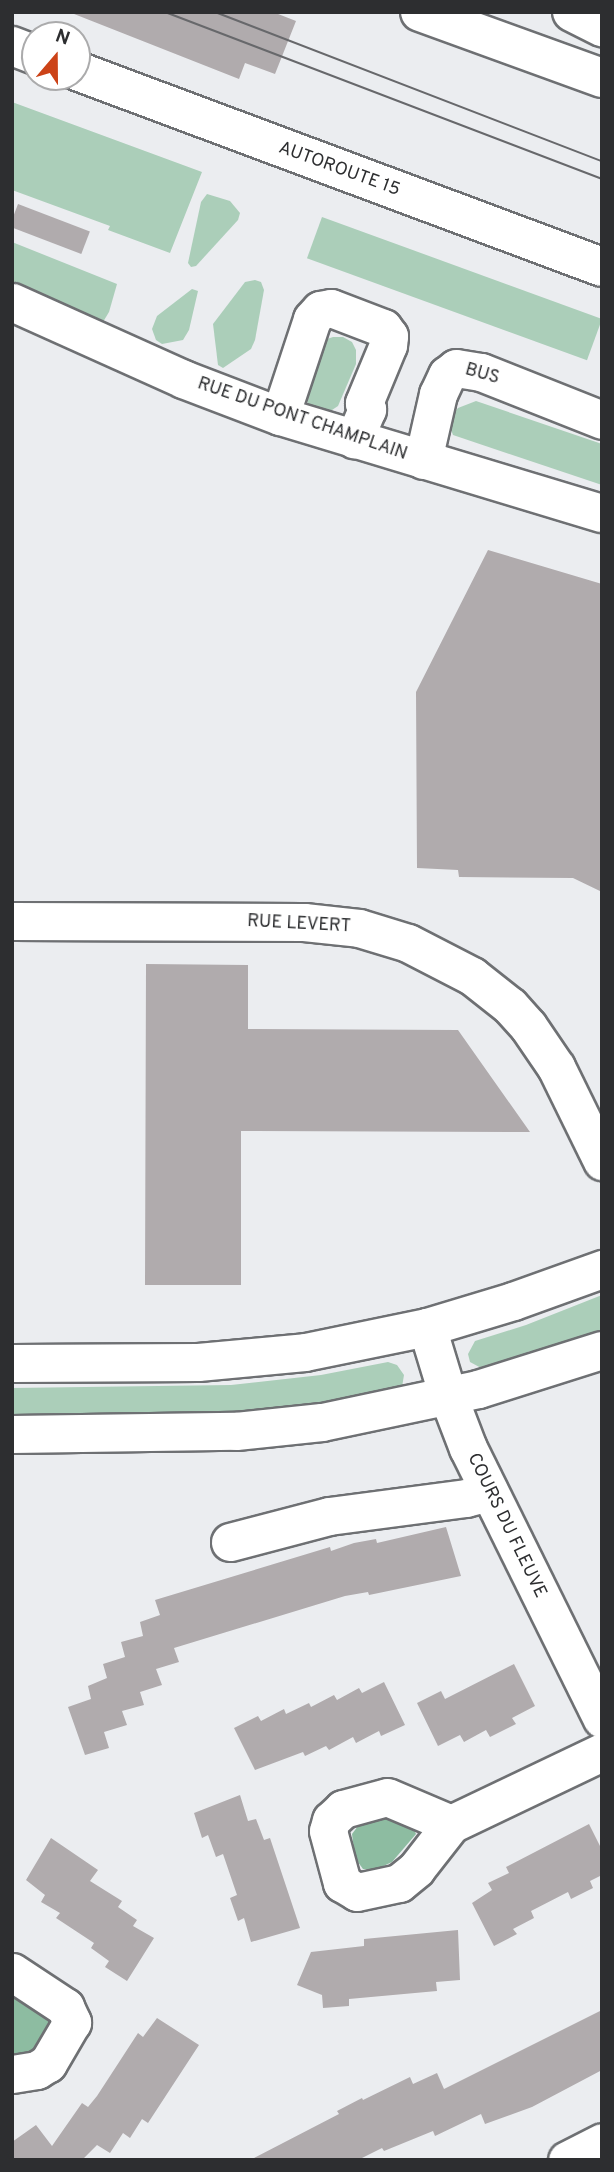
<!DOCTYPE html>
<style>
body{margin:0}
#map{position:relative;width:614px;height:2172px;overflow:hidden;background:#ebedf0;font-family:Overpass,sans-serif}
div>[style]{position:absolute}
.green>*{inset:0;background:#abceb9;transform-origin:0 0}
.forest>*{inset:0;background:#8dbca1}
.building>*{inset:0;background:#b0abad;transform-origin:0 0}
.roads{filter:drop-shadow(2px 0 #6e7073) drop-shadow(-2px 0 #6e7073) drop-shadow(0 2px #6e7073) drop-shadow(0 -2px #6e7073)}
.minor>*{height:37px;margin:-18.5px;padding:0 18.5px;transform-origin:18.5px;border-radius:18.5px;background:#fff}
.highway>*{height:38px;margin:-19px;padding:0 19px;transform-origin:19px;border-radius:19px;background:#fff}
.tram>*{height:2px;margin:-1px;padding:0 1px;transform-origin:1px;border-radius:1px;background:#67686b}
span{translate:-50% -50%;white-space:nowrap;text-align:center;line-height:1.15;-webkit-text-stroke:5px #fff;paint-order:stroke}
.street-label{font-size:18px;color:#2d2e30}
.frame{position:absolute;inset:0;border:14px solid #2d2e30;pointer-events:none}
.north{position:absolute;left:21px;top:21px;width:70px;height:70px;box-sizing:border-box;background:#fff;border:2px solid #ababac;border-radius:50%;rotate:20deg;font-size:19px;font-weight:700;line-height:28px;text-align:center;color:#2d2e30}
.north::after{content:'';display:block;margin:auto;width:24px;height:32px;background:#cc4318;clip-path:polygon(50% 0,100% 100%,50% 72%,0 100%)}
</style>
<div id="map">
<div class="green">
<i style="clip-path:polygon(12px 102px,202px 172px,170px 253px,108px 230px,110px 226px,12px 190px)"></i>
<i style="clip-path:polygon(207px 194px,230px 201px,240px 213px,238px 220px,196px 266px,191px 267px,188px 263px,201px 202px)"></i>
<i style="left:322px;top:217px;width:298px;height:44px;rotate:20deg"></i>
<i style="clip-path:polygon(12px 242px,117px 284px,109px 312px,103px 322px,96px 326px,12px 290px)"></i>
<i style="clip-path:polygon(255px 280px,261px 282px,264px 290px,255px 340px,251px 349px,223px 368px,218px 365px,213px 324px,245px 282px)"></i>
<i style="clip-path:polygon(192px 289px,198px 291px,189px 330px,183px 340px,162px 344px,156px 340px,152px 329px,157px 316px)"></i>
<i style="clip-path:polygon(333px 337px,343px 337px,352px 342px,356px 350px,356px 364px,338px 406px,329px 412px,319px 411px,308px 403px,304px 395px,324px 340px)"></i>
<i style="clip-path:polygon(476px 401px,602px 444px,602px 485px,453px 435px,450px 427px,450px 417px,458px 408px)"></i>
<i style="clip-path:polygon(602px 1295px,602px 1334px,535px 1355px,529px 1351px,524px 1359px,483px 1369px,470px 1362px,468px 1354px,475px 1341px,526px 1325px)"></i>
<i style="clip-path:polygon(388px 1362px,397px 1365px,404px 1375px,402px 1387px,392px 1393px,251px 1414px,12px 1418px,12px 1388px,231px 1385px,321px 1375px)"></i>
</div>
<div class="forest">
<i style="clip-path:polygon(384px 1817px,414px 1830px,416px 1834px,392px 1862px,375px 1870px,363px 1869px,355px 1858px,352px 1834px,358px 1826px)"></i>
<i style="clip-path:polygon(12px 1994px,51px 2022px,37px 2049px,12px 2057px)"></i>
</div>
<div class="building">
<i style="clip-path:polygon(69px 12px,273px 12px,296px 21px,275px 74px,245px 63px,239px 79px)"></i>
<i style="left:18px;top:204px;width:77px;height:24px;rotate:21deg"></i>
<i style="clip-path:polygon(488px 550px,602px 584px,602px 892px,573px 878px,459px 877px,458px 870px,417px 868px,416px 692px)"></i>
<i style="clip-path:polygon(146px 964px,248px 965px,248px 1029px,458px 1030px,530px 1132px,241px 1131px,241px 1285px,145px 1285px)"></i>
<i style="clip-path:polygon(446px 1527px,461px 1576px,369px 1595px,368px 1592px,345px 1596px,174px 1648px,179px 1662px,156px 1669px,162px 1685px,140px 1692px,144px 1705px,122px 1711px,127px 1725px,104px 1732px,109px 1748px,85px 1755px,68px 1707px,91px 1699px,88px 1686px,107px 1678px,103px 1664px,125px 1657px,121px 1642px,143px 1636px,140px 1622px,160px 1615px,155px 1600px,330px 1547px,331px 1551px,354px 1543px,376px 1539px,377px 1543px)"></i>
<i style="clip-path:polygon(514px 1664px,535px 1706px,512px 1718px,516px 1724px,490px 1737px,486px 1730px,464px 1742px,460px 1735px,438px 1746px,417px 1703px,441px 1691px,445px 1699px)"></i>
<i style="clip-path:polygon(384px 1682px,405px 1725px,381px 1736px,379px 1731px,356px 1743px,353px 1737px,329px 1750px,326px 1746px,305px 1756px,303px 1752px,255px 1770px,234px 1728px,258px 1716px,261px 1721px,284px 1709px,286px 1714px,309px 1703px,311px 1707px,334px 1695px,337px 1700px,359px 1688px,362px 1693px)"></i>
<i style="clip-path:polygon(240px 1795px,248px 1821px,256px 1819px,264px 1840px,270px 1838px,300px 1928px,251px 1942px,244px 1918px,238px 1921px,230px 1898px,237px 1895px,223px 1854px,216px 1857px,208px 1835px,202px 1838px,194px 1813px)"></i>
<i style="clip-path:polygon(589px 1824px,602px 1850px,602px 1875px,590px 1881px,593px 1888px,571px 1899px,568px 1892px,531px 1911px,534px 1918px,513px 1929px,517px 1934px,494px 1946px,472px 1903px,492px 1890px,488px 1883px,509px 1873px,506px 1867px)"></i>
<i style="clip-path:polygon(51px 1838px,98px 1870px,90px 1881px,122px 1901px,118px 1907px,137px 1920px,133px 1926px,154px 1938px,127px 1981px,105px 1967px,109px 1961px,91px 1948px,94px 1943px,56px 1918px,60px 1913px,41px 1902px,45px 1895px,26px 1880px)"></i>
<i style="clip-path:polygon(458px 1930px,460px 1980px,436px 1982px,437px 1991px,349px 1999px,349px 2006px,323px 2008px,322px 1995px,297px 1985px,311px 1952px,364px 1946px,364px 1939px)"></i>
<i style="clip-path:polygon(602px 2010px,602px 2070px,532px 2107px,485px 2124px,481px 2114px,435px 2136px,433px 2131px,384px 2151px,382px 2148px,358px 2160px,250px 2160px,339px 2114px,337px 2111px,362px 2098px,363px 2100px,410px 2077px,413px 2084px,437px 2073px,444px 2089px)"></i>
<i style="clip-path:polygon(157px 2018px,199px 2045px,148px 2123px,142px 2119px,130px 2138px,123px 2133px,110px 2153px,97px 2145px,82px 2160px,12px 2160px,12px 2142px,36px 2125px,52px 2146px,82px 2103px,88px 2107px,97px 2096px,138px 2033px,143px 2037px)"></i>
</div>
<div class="roads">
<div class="minor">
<i style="left:12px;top:302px;width:188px;rotate:24.2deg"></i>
<i style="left:183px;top:379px;width:104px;rotate:20.9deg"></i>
<i style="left:280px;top:416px;width:336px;rotate:16.8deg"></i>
<i style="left:280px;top:416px;width:102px;rotate:-71.7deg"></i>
<i style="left:312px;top:319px;width:12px;rotate:-48deg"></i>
<i style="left:320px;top:310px;width:11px;rotate:-10deg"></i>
<i style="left:331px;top:308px;width:56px;rotate:21deg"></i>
<i style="left:383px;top:328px;width:10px;rotate:53deg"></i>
<i style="left:389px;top:336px;width:9px;rotate:96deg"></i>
<i style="left:388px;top:345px;width:63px;rotate:112.5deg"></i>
<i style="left:364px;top:403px;width:7px;rotate:63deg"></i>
<i style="left:367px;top:409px;width:33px;rotate:113deg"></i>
<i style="left:423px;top:460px;width:68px;rotate:-77.2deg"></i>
<i style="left:438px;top:394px;width:21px;rotate:-65deg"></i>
<i style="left:447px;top:375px;width:11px;rotate:-38deg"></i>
<i style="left:456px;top:368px;width:25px;rotate:9deg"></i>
<i style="left:481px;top:372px;width:130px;rotate:21.6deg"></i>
<i style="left:12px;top:921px;width:292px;rotate:0.2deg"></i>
<i style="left:304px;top:922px;width:55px;rotate:6.2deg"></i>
<i style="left:359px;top:928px;width:51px;rotate:17deg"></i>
<i style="left:408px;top:943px;width:72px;rotate:27.3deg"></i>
<i style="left:472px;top:976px;width:48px;rotate:38.3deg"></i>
<i style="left:510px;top:1006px;width:27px;rotate:48deg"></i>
<i style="left:528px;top:1026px;width:50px;rotate:55.7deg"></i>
<i style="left:556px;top:1067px;width:105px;rotate:63.9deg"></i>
<i style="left:427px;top:1327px;width:72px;rotate:73.1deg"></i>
<i style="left:448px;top:1396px;width:56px;rotate:69deg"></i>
<i style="left:468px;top:1448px;width:302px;rotate:63.7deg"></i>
<i style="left:12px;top:1363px;width:186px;rotate:-0.3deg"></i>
<i style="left:198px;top:1362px;width:107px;rotate:-5.3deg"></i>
<i style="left:305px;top:1352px;width:125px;rotate:-11.6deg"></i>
<i style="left:427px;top:1327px;width:90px;rotate:-16.8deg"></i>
<i style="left:513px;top:1301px;width:95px;rotate:-19.8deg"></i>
<i style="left:12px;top:1434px;width:224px;rotate:-0.8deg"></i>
<i style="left:236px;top:1431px;width:86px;rotate:-6deg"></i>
<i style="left:322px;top:1422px;width:159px;rotate:-11.9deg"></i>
<i style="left:478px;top:1389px;width:130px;rotate:-17.5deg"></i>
<i style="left:230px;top:1542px;width:102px;rotate:-14.7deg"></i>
<i style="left:329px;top:1516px;width:138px;rotate:-7.5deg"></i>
<i style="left:466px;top:1498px;width:24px;rotate:-15deg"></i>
<i style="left:451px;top:1824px;width:69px;rotate:-157.1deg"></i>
<i style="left:387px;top:1797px;width:46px;rotate:164.7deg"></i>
<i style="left:343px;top:1809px;width:16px;rotate:137deg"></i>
<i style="left:331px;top:1820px;width:11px;rotate:105deg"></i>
<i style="left:328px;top:1831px;width:54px;rotate:74.9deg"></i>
<i style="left:342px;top:1883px;width:17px;rotate:31deg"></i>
<i style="left:357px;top:1892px;width:43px;rotate:-12.1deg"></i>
<i style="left:399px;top:1883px;width:22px;rotate:-39deg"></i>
<i style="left:416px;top:1869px;width:57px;rotate:-52.1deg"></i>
<i style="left:451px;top:1824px;width:167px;rotate:-25.5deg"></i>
<i style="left:12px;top:1972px;width:64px;rotate:33.4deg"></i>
<i style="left:65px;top:2007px;width:17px;rotate:65deg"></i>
<i style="left:72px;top:2022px;width:48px;rotate:120.3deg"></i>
<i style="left:48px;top:2063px;width:13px;rotate:148deg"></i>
<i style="left:37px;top:2070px;width:25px;rotate:171deg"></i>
<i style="left:567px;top:2160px;width:39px;rotate:-27deg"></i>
</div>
<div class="highway">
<i style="left:420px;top:12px;width:194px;rotate:19.9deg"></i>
<i style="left:572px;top:12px;width:34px;rotate:27deg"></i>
<i style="left:12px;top:46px;width:25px;rotate:21deg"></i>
<i style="left:77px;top:71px;width:560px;rotate:20.47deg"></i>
</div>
</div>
<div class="tram">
<i style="left:165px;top:12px;width:468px;rotate:20.9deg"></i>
<i style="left:215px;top:12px;width:415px;rotate:21.1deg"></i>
</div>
<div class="street-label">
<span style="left:339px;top:170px;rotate:20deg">AUTOROUTE 15</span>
<span style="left:482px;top:375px;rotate:16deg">BUS</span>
<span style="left:302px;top:420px;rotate:19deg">RUE DU PONT CHAMPLAIN</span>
<span style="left:299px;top:925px;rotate:3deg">RUE LEVERT</span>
<span style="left:506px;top:1526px;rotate:64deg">COURS DU FLEUVE</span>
</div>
<div class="frame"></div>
<div class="north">N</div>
</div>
